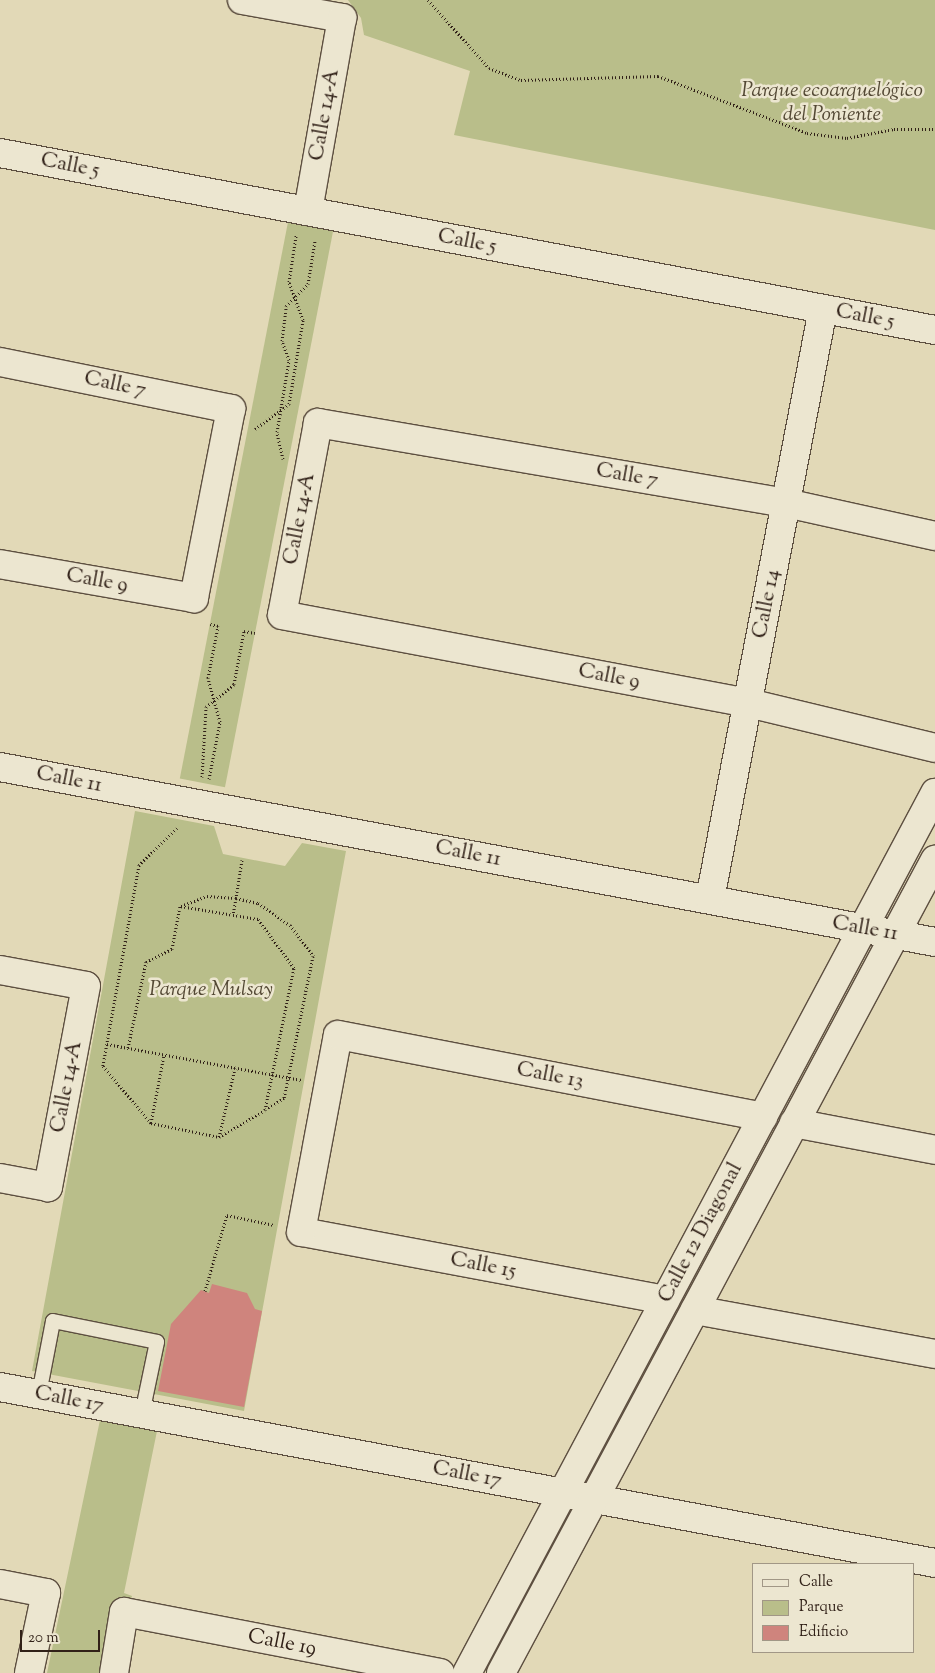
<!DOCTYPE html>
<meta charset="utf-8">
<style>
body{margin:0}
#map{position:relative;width:935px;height:1673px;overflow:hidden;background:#e2d9b7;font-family:"Sorts Mill Goudy",serif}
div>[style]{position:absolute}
.green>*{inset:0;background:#b9be8a;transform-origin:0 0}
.building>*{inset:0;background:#cf847d}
.path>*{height:3px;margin-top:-1.5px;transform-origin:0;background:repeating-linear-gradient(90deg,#312118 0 1px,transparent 0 3.5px)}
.roads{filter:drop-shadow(1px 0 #5d4f40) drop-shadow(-1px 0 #5d4f40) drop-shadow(0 1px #5d4f40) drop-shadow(0 -1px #5d4f40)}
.lane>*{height:14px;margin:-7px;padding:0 7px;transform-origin:7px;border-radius:7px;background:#ece6d0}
.street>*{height:28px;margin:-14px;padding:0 14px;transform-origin:14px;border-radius:14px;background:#ece6d0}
.secondary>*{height:28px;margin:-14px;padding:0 14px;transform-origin:14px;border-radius:14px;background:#ece6d0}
span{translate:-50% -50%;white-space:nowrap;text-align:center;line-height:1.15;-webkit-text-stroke:5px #ece6d0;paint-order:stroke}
.park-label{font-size:21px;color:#534834;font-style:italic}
.street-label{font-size:21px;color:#312118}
.legend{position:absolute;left:752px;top:1563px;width:162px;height:90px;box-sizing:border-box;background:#ece6d0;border:1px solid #a19786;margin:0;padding:6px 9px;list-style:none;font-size:15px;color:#312118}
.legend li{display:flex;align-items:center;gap:10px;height:25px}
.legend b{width:25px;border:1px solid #a19786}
.scale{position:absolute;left:20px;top:1630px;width:80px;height:22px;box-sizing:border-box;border:2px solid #312118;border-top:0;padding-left:6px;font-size:15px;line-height:18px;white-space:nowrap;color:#312118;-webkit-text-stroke:4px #ece6d0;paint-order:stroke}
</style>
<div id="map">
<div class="green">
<i style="clip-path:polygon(348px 0,935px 0,935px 230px,454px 135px,470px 71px,364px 35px,361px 18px)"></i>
<i style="left:288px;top:222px;width:46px;height:567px;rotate:11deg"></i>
<i style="clip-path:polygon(135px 811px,214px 826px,223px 854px,285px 866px,302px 843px,346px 851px,244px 1411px,32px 1371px)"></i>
<i style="clip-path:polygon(100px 1420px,157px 1431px,124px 1593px,132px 1596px,112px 1673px,47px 1673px)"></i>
</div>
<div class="building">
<i style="clip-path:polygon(212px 1284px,247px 1293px,255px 1309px,262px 1311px,244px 1407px,158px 1391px,171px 1324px,201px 1290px,209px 1293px)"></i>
</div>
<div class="path">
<i style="left:428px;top:0;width:91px;rotate:48.1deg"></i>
<i style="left:489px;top:68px;width:34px;rotate:21deg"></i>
<i style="left:521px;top:80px;width:137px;rotate:-1.7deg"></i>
<i style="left:658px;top:76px;width:160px;rotate:20.9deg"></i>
<i style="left:807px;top:133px;width:40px;rotate:7.1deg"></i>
<i style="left:847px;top:138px;width:48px;rotate:-10.8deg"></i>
<i style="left:894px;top:129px;width:41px"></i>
<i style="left:255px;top:429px;width:42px;rotate:-36.3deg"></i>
<i style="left:289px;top:404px;width:85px;rotate:-80.5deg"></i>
<i style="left:303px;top:320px;width:40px;rotate:-110.2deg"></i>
<i style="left:289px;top:282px;width:47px;rotate:-81.3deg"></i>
<i style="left:283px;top:459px;width:28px;rotate:-103deg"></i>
<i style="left:277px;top:432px;width:73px;rotate:-80.5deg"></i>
<i style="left:289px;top:360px;width:20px;rotate:-110deg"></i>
<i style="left:282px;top:341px;width:35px;rotate:-83deg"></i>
<i style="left:286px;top:306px;width:31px;rotate:-45deg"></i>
<i style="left:308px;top:284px;width:44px;rotate:-80.8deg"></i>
<i style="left:202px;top:777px;width:70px;rotate:-86.7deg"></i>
<i style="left:206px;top:707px;width:36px;rotate:-39deg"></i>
<i style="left:234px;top:684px;width:54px;rotate:-79.3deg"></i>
<i style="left:244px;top:631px;width:11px;rotate:10deg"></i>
<i style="left:209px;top:779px;width:58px;rotate:-79.1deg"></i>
<i style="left:220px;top:722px;width:46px;rotate:-105.3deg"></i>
<i style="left:208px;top:678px;width:53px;rotate:-79.1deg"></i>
<i style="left:218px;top:626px;width:8px;rotate:-166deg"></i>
<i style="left:177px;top:828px;width:53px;rotate:135.8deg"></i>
<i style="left:139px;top:865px;width:204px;rotate:100.2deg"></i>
<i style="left:103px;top:1066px;width:75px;rotate:49.9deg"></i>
<i style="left:151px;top:1123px;width:69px;rotate:11.6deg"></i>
<i style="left:219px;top:1137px;width:53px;rotate:-30.4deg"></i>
<i style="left:265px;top:1110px;width:145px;rotate:-78.5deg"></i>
<i style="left:294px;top:968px;width:61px;rotate:-126.3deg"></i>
<i style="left:258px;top:919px;width:79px;rotate:-170.5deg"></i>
<i style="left:242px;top:860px;width:38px;rotate:99deg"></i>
<i style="left:236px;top:898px;width:23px;rotate:13deg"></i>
<i style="left:258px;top:903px;width:39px;rotate:35deg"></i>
<i style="left:290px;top:925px;width:39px;rotate:53deg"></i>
<i style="left:313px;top:956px;width:145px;rotate:101.5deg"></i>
<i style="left:284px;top:1098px;width:21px;rotate:149deg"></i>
<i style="left:181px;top:906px;width:28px;rotate:-21deg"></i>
<i style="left:207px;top:896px;width:29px;rotate:4deg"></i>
<i style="left:236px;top:898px;width:17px;rotate:100deg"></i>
<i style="left:107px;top:1044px;width:198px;rotate:10.5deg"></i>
<i style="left:128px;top:1048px;width:88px;rotate:-78.2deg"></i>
<i style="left:146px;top:962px;width:29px;rotate:-27deg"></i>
<i style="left:172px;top:949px;width:44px;rotate:-79.5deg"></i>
<i style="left:151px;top:1123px;width:69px;rotate:-79.2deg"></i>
<i style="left:219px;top:1137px;width:71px;rotate:-76.9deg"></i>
<i style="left:205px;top:1291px;width:79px;rotate:-73.9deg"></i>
<i style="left:227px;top:1215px;width:48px;rotate:12deg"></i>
</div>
<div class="roads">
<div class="lane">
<i style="left:39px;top:1394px;width:74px;rotate:-79.1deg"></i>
<i style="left:53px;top:1321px;width:106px;rotate:11.4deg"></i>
<i style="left:157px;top:1342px;width:74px;rotate:101.8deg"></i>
</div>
<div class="street">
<i style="left:242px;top:0;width:102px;rotate:10.2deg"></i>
<i style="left:342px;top:18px;width:196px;rotate:100deg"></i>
<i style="left:0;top:362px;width:236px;rotate:11.5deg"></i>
<i style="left:231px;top:409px;width:193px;rotate:101.1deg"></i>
<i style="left:194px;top:598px;width:197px;rotate:-170.1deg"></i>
<i style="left:935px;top:536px;width:153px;rotate:-167.5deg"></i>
<i style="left:786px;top:503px;width:475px;rotate:-170.3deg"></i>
<i style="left:318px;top:423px;width:195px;rotate:100.6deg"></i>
<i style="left:282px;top:615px;width:474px;rotate:10.7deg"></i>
<i style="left:748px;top:703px;width:192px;rotate:13.5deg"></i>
<i style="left:0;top:767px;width:951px;rotate:10.6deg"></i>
<i style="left:710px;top:899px;width:601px;rotate:-79.16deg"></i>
<i style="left:0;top:970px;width:87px;rotate:10.5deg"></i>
<i style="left:86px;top:986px;width:205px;rotate:100.7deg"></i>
<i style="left:48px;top:1187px;width:49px;rotate:-169.4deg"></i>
<i style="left:794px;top:1123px;width:144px;rotate:10.8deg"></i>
<i style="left:665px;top:1300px;width:370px;rotate:-169.4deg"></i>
<i style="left:301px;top:1232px;width:200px;rotate:-79.4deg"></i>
<i style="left:338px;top:1035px;width:433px;rotate:10.9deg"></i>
<i style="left:695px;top:1310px;width:244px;rotate:10.4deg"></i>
<i style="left:0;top:1387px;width:951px;rotate:10.66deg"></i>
<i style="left:0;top:1584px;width:47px;rotate:11.1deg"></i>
<i style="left:46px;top:1593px;width:82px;rotate:102deg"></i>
<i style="left:114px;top:1673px;width:62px;rotate:-80.7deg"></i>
<i style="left:124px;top:1612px;width:322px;rotate:10.9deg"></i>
</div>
<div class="secondary">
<i style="left:0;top:153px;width:952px;rotate:10.72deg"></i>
<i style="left:467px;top:1673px;width:997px;rotate:-62deg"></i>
<i style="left:501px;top:1673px;width:922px;rotate:-61.91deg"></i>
</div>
</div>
<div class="park-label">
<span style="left:832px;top:103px">Parque ecoarquelógico<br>del Poniente</span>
<span style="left:211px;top:990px">Parque Mulsay</span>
</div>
<div class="street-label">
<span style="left:325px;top:115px;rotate:-80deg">Calle 14-A</span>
<span style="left:70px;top:166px;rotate:11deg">Calle 5</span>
<span style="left:467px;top:242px;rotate:11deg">Calle 5</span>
<span style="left:865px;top:317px;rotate:11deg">Calle 5</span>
<span style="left:115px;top:385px;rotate:12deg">Calle 7</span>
<span style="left:627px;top:476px;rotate:10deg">Calle 7</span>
<span style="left:300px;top:519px;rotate:-79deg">Calle 14-A</span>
<span style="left:97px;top:581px;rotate:10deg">Calle 9</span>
<span style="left:767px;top:604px;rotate:-79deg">Calle 14</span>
<span style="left:609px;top:677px;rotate:11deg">Calle 9</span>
<span style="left:69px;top:780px;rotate:11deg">Calle 11</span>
<span style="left:468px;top:854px;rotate:11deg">Calle 11</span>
<span style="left:865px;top:929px;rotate:10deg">Calle 11</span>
<span style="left:550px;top:1076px;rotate:11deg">Calle 13</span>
<span style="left:67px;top:1087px;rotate:-79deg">Calle 14-A</span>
<span style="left:701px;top:1233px;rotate:-62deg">Calle 12 Diagonal</span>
<span style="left:483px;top:1266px;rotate:11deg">Calle 15</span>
<span style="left:69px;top:1400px;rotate:11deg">Calle 17</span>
<span style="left:467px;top:1475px;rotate:11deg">Calle 17</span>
<span style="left:282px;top:1643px;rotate:11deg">Calle 19</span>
</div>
<ul class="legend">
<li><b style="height:6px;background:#ece6d0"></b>Calle</li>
<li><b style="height:14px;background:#b9be8a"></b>Parque</li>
<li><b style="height:14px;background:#cf847d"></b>Edificio</li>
</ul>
<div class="scale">20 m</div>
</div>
